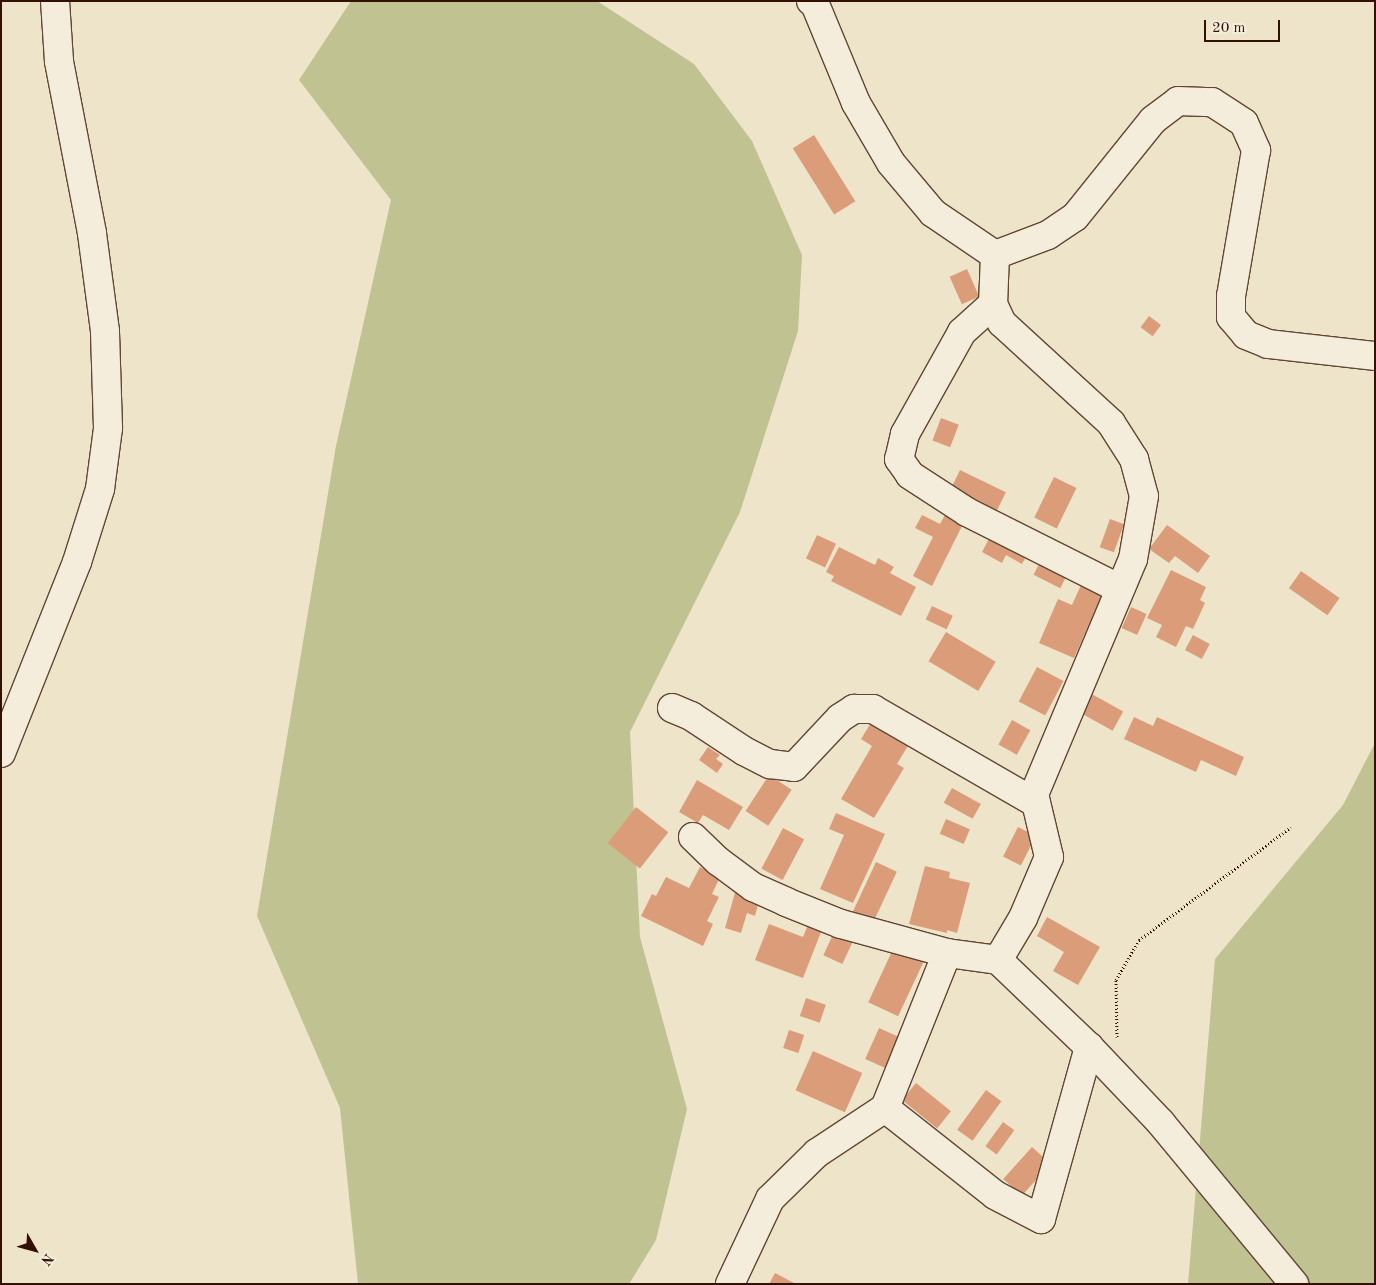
<!DOCTYPE html>
<style>
body{margin:0}
#map{position:relative;width:1376px;height:1285px;overflow:hidden;background:#eee4c9;font-family:"Old Standard TT",serif}
div>[style]{position:absolute}
.green>*{inset:0;background:#c0c291}
.building>*{inset:0;background:#db9d79;transform-origin:0 0}
.path>*{height:3px;margin-top:-1.5px;transform-origin:0;background:repeating-linear-gradient(90deg,#321102 0 1px,transparent 0 3.5px)}
.roads{filter:drop-shadow(1px 0 #614634) drop-shadow(-1px 0 #614634) drop-shadow(0 1px #614634) drop-shadow(0 -1px #614634)}
.minor>*{height:28px;margin:-14px;padding:0 14px;transform-origin:14px;border-radius:14px;background:#f4eddc}
span{translate:-50% -50%;white-space:nowrap;text-align:center;line-height:1.15;-webkit-text-stroke:5px #f4eddc;paint-order:stroke}
.frame{position:absolute;inset:0;border:2px solid #321102;pointer-events:none}
.north{position:absolute;left:10px;top:1225px;width:50px;height:50px;-webkit-text-stroke:4px #f4eddc;paint-order:stroke;rotate:128deg;font-size:14px;font-weight:700;line-height:20px;text-align:center;color:#321102}
.north::after{content:'';display:block;margin:auto;width:18px;height:22px;background:#321102;clip-path:polygon(50% 0,100% 100%,50% 72%,0 100%)}
.scale{position:absolute;left:1204px;top:20px;width:76px;height:22px;box-sizing:border-box;border:2px solid #321102;border-top:0;padding-left:6px;font-size:15px;line-height:18px;white-space:nowrap;color:#321102;-webkit-text-stroke:4px #f4eddc;paint-order:stroke}
</style>
<div id="map">
<div class="green">
<i style="clip-path:polygon(351px 1px,597px 1px,694px 64px,752px 141px,802px 255px,798px 331px,740px 512px,630px 732px,640px 937px,687px 1109px,656px 1240px,629px 1284px,358px 1284px,340px 1108px,257px 916px,336px 446px,391px 200px,299px 80px)"></i>
<i style="clip-path:polygon(1375px 743px,1375px 1284px,1188px 1284px,1215px 959px,1343px 805px)"></i>
</div>
<div class="building">
<i style="left:814px;top:135px;width:78px;height:25px;rotate:58deg"></i>
<i style="left:967px;top:269px;width:30px;height:19px;rotate:66deg"></i>
<i style="left:1149px;top:316px;width:15px;height:14px;rotate:37deg"></i>
<i style="left:941px;top:418px;width:19px;height:24px;rotate:21deg"></i>
<i style="left:960px;top:470px;width:51px;height:27px;rotate:26deg"></i>
<i style="left:1054px;top:477px;width:25px;height:45px;rotate:26deg"></i>
<i style="clip-path:polygon(922px 515px,940px 524px,945px 515px,963px 524px,932px 586px,913px 576px,933px 537px,915px 528px)"></i>
<i style="left:1110px;top:519px;width:15px;height:30px;rotate:20deg"></i>
<i style="clip-path:polygon(1167px 525px,1210px 556px,1198px 573px,1175px 556px,1169px 563px,1149px 549px)"></i>
<i style="left:817px;top:535px;width:21px;height:26px;rotate:25deg"></i>
<i style="clip-path:polygon(991px 535px,1027px 555px,1022px 564px,1006px 555px,1002px 563px,982px 552px)"></i>
<i style="clip-path:polygon(839px 547px,875px 565px,878px 558px,894px 567px,890px 573px,916px 587px,901px 616px,831px 581px,834px 576px,826px 572px)"></i>
<i style="left:1039px;top:564px;width:30px;height:12px;rotate:27deg"></i>
<i style="clip-path:polygon(1171px 570px,1206px 587px,1200px 600px,1205px 603px,1193px 629px,1186px 626px,1176px 647px,1156px 637px,1162px 625px,1147px 618px)"></i>
<i style="left:1301px;top:571px;width:47px;height:21px;rotate:35deg"></i>
<i style="clip-path:polygon(1081px 585px,1102px 595px,1074px 658px,1039px 643px,1058px 599px,1072px 605px)"></i>
<i style="left:932px;top:606px;width:23px;height:15px;rotate:25deg"></i>
<i style="left:1131px;top:607px;width:17px;height:23px;rotate:24deg"></i>
<i style="left:946px;top:632px;width:58px;height:34px;rotate:31deg"></i>
<i style="left:1193px;top:635px;width:19px;height:17px;rotate:28deg"></i>
<i style="left:1037px;top:667px;width:30px;height:39px;rotate:28deg"></i>
<i style="left:1090px;top:693px;width:38px;height:22px;rotate:29deg"></i>
<i style="clip-path:polygon(1134px 717px,1153px 726px,1157px 717px,1244px 757px,1236px 776px,1201px 760px,1196px 772px,1124px 739px)"></i>
<i style="left:1012px;top:720px;width:21px;height:28px;rotate:29deg"></i>
<i style="clip-path:polygon(872px 721px,909px 744px,897px 764px,904px 768px,874px 818px,841px 799px,872px 746px,861px 739px)"></i>
<i style="clip-path:polygon(708px 747px,720px 755px,716px 759px,723px 764px,717px 773px,699px 760px)"></i>
<i style="left:769px;top:775px;width:27px;height:43px;rotate:33deg"></i>
<i style="clip-path:polygon(697px 780px,743px 807px,729px 830px,703px 815px,698px 823px,679px 812px)"></i>
<i style="left:952px;top:788px;width:33px;height:17px;rotate:29deg"></i>
<i style="left:636px;top:807px;width:41px;height:46px;rotate:38deg"></i>
<i style="clip-path:polygon(836px 813px,885px 834px,853px 903px,820px 889px,844px 835px,829px 829px)"></i>
<i style="left:946px;top:819px;width:26px;height:16px;rotate:23deg"></i>
<i style="left:1018px;top:827px;width:20px;height:33px;rotate:27deg"></i>
<i style="left:783px;top:828px;width:24px;height:46px;rotate:28deg"></i>
<i style="left:876px;top:862px;width:23px;height:58px;rotate:25deg"></i>
<i style="clip-path:polygon(925px 866px,950px 872px,949px 878px,970px 883px,957px 933px,947px 930px,947px 933px,909px 924px)"></i>
<i style="clip-path:polygon(700px 867px,720px 877px,712px 894px,719px 897px,707px 921px,713px 924px,703px 946px,641px 916px,652px 894px,656px 896px,666px 877px,689px 888px)"></i>
<i style="clip-path:polygon(736px 889px,760px 896px,755px 916px,747px 913px,741px 933px,725px 928px)"></i>
<i style="clip-path:polygon(1047px 917px,1100px 947px,1078px 985px,1053px 971px,1064px 952px,1037px 936px)"></i>
<i style="clip-path:polygon(809px 922px,823px 927px,803px 978px,755px 960px,769px 924px,803px 937px)"></i>
<i style="left:836px;top:928px;width:21px;height:30px;rotate:25deg"></i>
<i style="left:894px;top:947px;width:33px;height:61px;rotate:25deg"></i>
<i style="left:806px;top:998px;width:21px;height:19px;rotate:19deg"></i>
<i style="left:879px;top:1028px;width:22px;height:34px;rotate:24deg"></i>
<i style="left:789px;top:1030px;width:16px;height:19px;rotate:18deg"></i>
<i style="left:813px;top:1051px;width:54px;height:43px;rotate:24deg"></i>
<i style="left:916px;top:1083px;width:45px;height:22px;rotate:39deg"></i>
<i style="left:986px;top:1090px;width:19px;height:49px;rotate:36deg"></i>
<i style="left:1003px;top:1122px;width:14px;height:30px;rotate:36deg"></i>
<i style="left:1032px;top:1147px;width:25px;height:43px;rotate:42deg"></i>
<i style="clip-path:polygon(775px 1273px,796px 1284px,769px 1284px)"></i>
</div>
<div class="path">
<i style="left:1117px;top:1037px;width:57px;rotate:-91deg"></i>
<i style="left:1116px;top:980px;width:46px;rotate:-60.1deg"></i>
<i style="left:1139px;top:940px;width:189px;rotate:-36.6deg"></i>
</div>
<div class="roads">
<div class="minor">
<i style="left:811px;top:1px;width:5px;rotate:37deg"></i>
<i style="left:815px;top:4px;width:107px;rotate:67.5deg"></i>
<i style="left:856px;top:103px;width:69px;rotate:59.7deg"></i>
<i style="left:891px;top:163px;width:65px;rotate:50deg"></i>
<i style="left:933px;top:213px;width:75px;rotate:34.1deg"></i>
<i style="left:995px;top:255px;width:49px;rotate:92.3deg"></i>
<i style="left:993px;top:304px;width:21px;rotate:65deg"></i>
<i style="left:1002px;top:323px;width:148px;rotate:42.5deg"></i>
<i style="left:1111px;top:423px;width:43px;rotate:57.4deg"></i>
<i style="left:1134px;top:459px;width:38px;rotate:75deg"></i>
<i style="left:1144px;top:496px;width:64px;rotate:99.9deg"></i>
<i style="left:1133px;top:559px;width:255px;rotate:112.8deg"></i>
<i style="left:1034px;top:794px;width:65px;rotate:76.6deg"></i>
<i style="left:1049px;top:857px;width:66px;rotate:113.1deg"></i>
<i style="left:1023px;top:918px;width:49px;rotate:120.8deg"></i>
<i style="left:995px;top:255px;width:57px;rotate:-20.7deg"></i>
<i style="left:1048px;top:235px;width:32px;rotate:-34deg"></i>
<i style="left:1075px;top:217px;width:124px;rotate:-51.2deg"></i>
<i style="left:1153px;top:120px;width:31px;rotate:-37deg"></i>
<i style="left:1178px;top:101px;width:34px;rotate:2deg"></i>
<i style="left:1212px;top:102px;width:38px;rotate:33deg"></i>
<i style="left:1244px;top:123px;width:30px;rotate:66deg"></i>
<i style="left:1256px;top:150px;width:148px;rotate:99.7deg"></i>
<i style="left:1231px;top:296px;width:21px;rotate:90deg"></i>
<i style="left:1231px;top:317px;width:23px;rotate:50deg"></i>
<i style="left:1246px;top:335px;width:24px;rotate:22deg"></i>
<i style="left:1268px;top:344px;width:108px;rotate:6.4deg"></i>
<i style="left:993px;top:304px;width:42px;rotate:137.9deg"></i>
<i style="left:962px;top:332px;width:117px;rotate:119.2deg"></i>
<i style="left:905px;top:434px;width:26px;rotate:103deg"></i>
<i style="left:899px;top:459px;width:19px;rotate:55deg"></i>
<i style="left:910px;top:475px;width:68px;rotate:33deg"></i>
<i style="left:967px;top:512px;width:171px;rotate:26.7deg"></i>
<i style="left:672px;top:708px;width:21px;rotate:23deg"></i>
<i style="left:691px;top:716px;width:64px;rotate:33.4deg"></i>
<i style="left:744px;top:751px;width:29px;rotate:27deg"></i>
<i style="left:770px;top:764px;width:24px;rotate:7deg"></i>
<i style="left:794px;top:767px;width:67px;rotate:-46.8deg"></i>
<i style="left:840px;top:718px;width:17px;rotate:-33deg"></i>
<i style="left:854px;top:709px;width:19px"></i>
<i style="left:873px;top:709px;width:188px;rotate:30deg"></i>
<i style="left:1px;top:753px;width:206px;rotate:-68.3deg"></i>
<i style="left:77px;top:562px;width:77px;rotate:-72.5deg"></i>
<i style="left:100px;top:489px;width:62px;rotate:-82.5deg"></i>
<i style="left:108px;top:428px;width:97px;rotate:-91.8deg"></i>
<i style="left:105px;top:331px;width:99px;rotate:-97.6deg"></i>
<i style="left:92px;top:233px;width:175px;rotate:-100.9deg"></i>
<i style="left:59px;top:61px;width:60px;rotate:-93.8deg"></i>
<i style="left:693px;top:837px;width:35px;rotate:44deg"></i>
<i style="left:718px;top:861px;width:44px;rotate:36.6deg"></i>
<i style="left:753px;top:887px;width:36px;rotate:24deg"></i>
<i style="left:786px;top:902px;width:59px;rotate:21.8deg"></i>
<i style="left:841px;top:924px;width:110px;rotate:15.3deg"></i>
<i style="left:885px;top:1108px;width:140px;rotate:38.3deg"></i>
<i style="left:995px;top:1195px;width:52px;rotate:27.6deg"></i>
<i style="left:1041px;top:1219px;width:179px;rotate:-74.4deg"></i>
<i style="left:730px;top:1284px;width:94px;rotate:-64.8deg"></i>
<i style="left:770px;top:1199px;width:66px;rotate:-44.4deg"></i>
<i style="left:817px;top:1153px;width:82px;rotate:-33.5deg"></i>
<i style="left:885px;top:1108px;width:167px;rotate:-68.2deg"></i>
<i style="left:947px;top:953px;width:51px;rotate:7.8deg"></i>
<i style="left:998px;top:960px;width:126px;rotate:43.7deg"></i>
<i style="left:1089px;top:1047px;width:105px;rotate:46.5deg"></i>
<i style="left:1161px;top:1123px;width:209px;rotate:50.4deg"></i>
</div>
</div>
<div class="frame"></div>
<div class="north">N</div>
<div class="scale">20 m</div>
</div>
